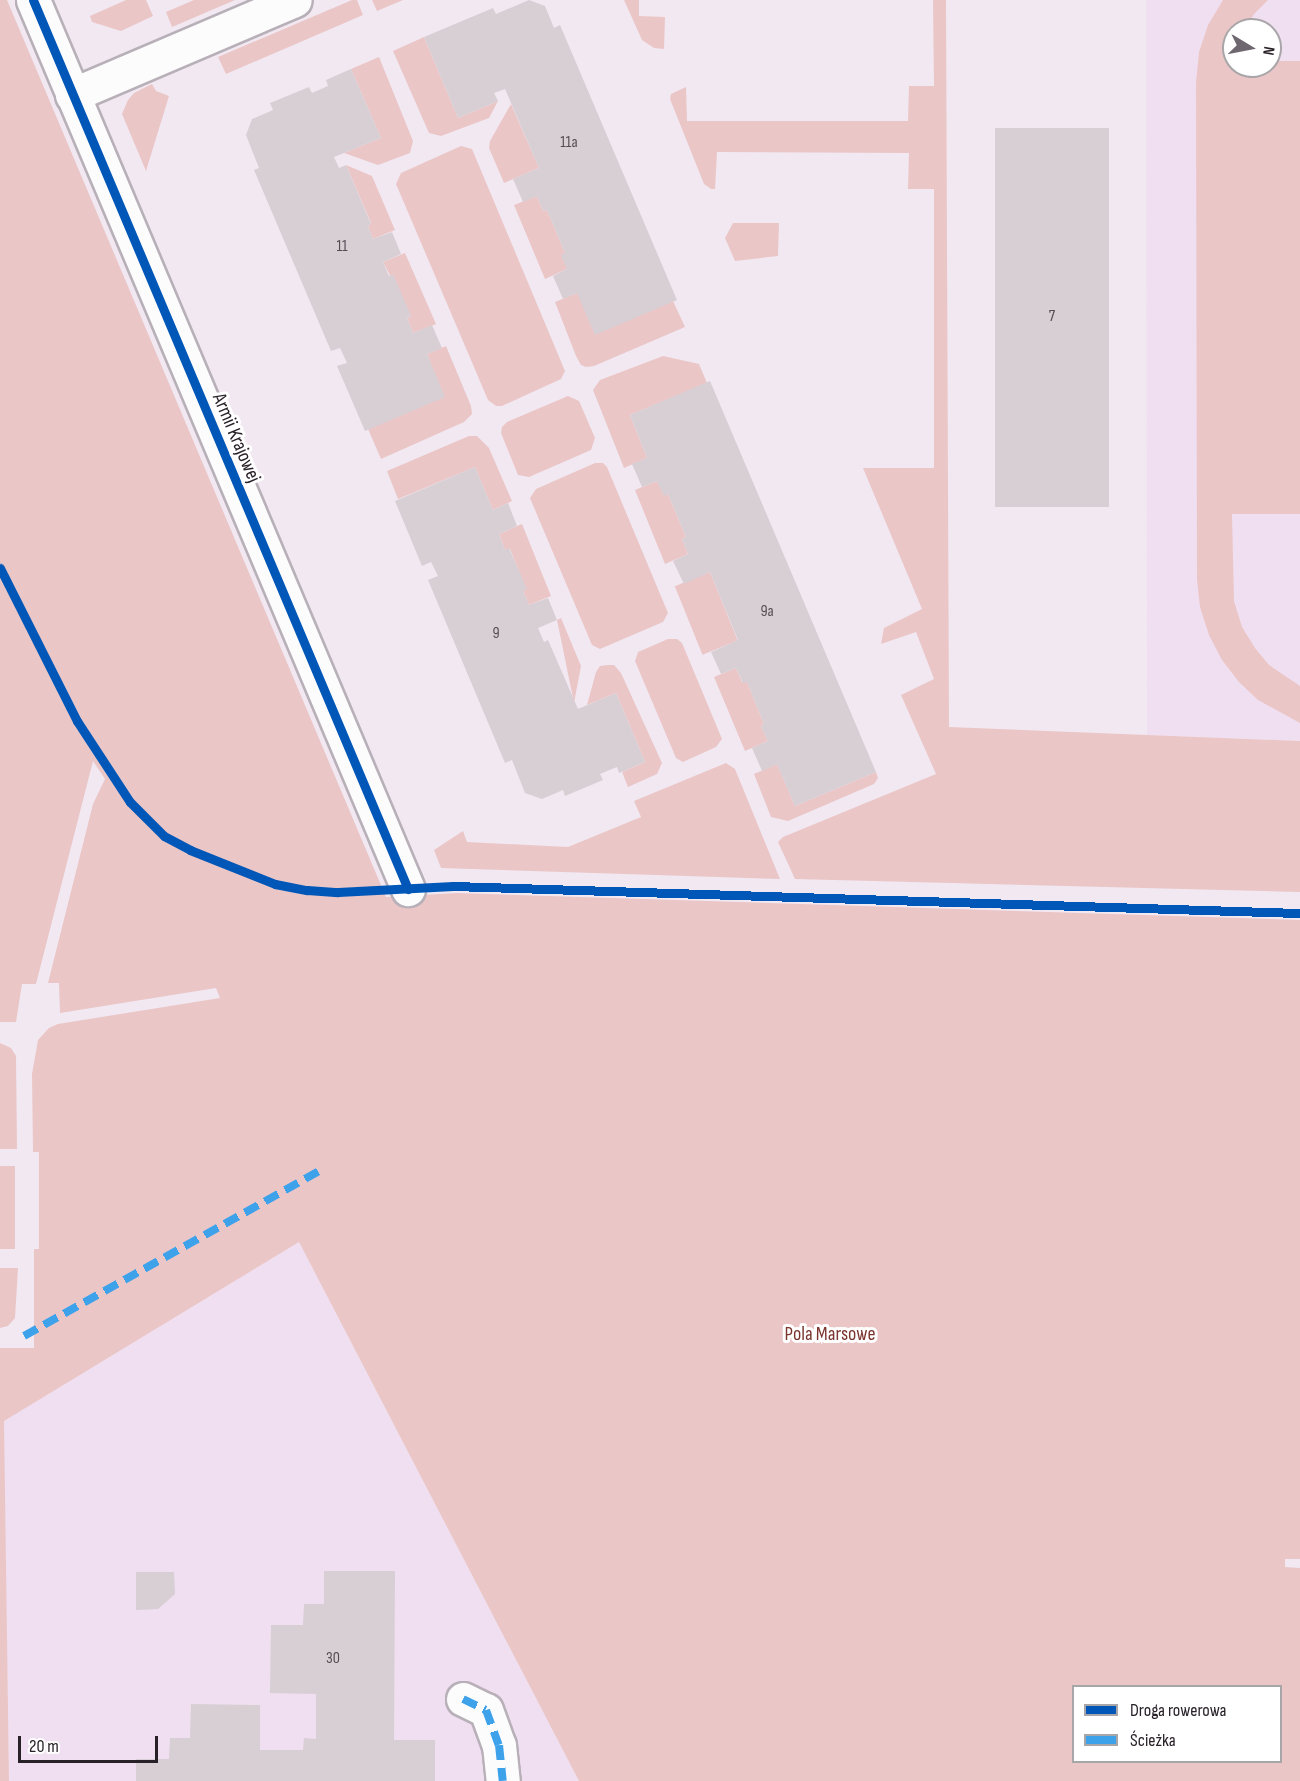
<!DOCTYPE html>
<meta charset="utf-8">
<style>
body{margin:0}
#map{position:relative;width:1300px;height:1781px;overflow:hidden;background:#f2e8f2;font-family:"Sofia Sans Condensed",sans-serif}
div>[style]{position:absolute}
.built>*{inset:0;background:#f0dff0}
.green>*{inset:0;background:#eac6c7;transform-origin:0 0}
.building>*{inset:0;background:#d8cfd5;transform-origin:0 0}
.roads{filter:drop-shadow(2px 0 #b8b0b8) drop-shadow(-2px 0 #b8b0b8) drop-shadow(0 2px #b8b0b8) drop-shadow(0 -2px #b8b0b8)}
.street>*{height:33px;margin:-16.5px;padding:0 16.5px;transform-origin:16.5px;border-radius:16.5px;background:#fdfcfd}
.quiet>*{height:8px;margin-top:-4px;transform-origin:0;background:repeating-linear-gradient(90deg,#3ea2eb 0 15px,transparent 0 23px)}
.cycleway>*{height:9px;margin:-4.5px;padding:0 4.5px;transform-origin:4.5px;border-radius:4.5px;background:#0057b8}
span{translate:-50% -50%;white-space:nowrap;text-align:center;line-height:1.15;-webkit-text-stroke:6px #fff;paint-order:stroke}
.number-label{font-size:16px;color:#544c53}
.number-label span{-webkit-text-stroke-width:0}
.street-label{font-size:20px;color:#282128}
.park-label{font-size:20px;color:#7b352e}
.legend{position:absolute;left:1072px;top:1685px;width:210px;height:78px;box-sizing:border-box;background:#fff;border:2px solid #a9a6a9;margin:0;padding:8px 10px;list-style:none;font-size:18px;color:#282128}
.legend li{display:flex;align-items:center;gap:12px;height:30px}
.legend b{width:30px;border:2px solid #a9a6a9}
.north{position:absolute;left:1222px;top:18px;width:60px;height:60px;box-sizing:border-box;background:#fff;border:2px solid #a9a6a9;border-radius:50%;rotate:100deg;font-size:16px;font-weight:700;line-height:24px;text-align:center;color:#282128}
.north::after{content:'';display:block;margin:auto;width:21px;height:27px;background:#6f676f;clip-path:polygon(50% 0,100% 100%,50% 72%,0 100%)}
.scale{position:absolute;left:18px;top:1736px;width:140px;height:27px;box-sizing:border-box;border:3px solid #282128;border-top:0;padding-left:8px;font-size:18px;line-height:21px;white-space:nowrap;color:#282128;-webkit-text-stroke:4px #fff;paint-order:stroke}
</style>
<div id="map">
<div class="built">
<i style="clip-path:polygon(evenodd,1146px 0,1300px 0,1300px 741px,1147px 735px,1146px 0,1234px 30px,1270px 30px,1270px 66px,1234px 66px,1234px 30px)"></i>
<i style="clip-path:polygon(299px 1242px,579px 1781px,9px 1781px,3px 1421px)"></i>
</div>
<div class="green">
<i style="clip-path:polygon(evenodd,0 0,7px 0,386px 897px,457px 893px,1300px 920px,1300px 1559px,1285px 1559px,1285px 1567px,1300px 1568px,1300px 1781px,579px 1781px,299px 1242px,4px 1421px,9px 1781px,0 1781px,0 1348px,34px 1348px,34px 1249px,39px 1249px,39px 1152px,33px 1152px,32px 1074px,38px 1040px,49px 1028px,58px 1024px,220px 998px,216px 988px,60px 1013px,59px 983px,48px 983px,93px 804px,105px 779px,93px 761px,36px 984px,22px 984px,16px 1022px,0 1022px,0 0,1074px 1686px,1280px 1686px,1280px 1762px,1074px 1762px,1074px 1686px)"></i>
<i style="clip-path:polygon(126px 0,146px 0,153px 16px,121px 31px,92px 22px,90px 16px)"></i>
<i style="clip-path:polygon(194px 0,235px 0,172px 27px,166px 12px)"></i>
<i style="clip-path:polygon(352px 0,357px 0,363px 15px,226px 74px,218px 57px)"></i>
<i style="clip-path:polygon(372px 0,403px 0,377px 11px)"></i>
<i style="clip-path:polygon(624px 0,639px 0,639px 16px,665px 17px,664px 49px,654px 48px,642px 40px)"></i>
<i style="clip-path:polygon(933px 0,946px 0,949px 727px,1300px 741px,1300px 892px,795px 879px,778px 842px,783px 837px,936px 774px,901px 695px,934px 679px,916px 632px,881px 644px,884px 628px,922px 609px,863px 468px,934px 468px,934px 189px,908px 189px,909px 153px,717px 152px,715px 189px,711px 189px,704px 184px,670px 99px,671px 94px,686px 87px,687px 121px,908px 121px,909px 86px,934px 86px)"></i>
<i style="clip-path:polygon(1223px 0,1268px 0,1254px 14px,1244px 30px,1234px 30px,1234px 66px,1270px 66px,1270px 61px,1300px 61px,1300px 514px,1232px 514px,1234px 601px,1242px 627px,1255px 648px,1269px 665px,1300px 686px,1300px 723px,1258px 700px,1239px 682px,1222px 660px,1209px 635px,1200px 607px,1197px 580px,1196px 83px,1199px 52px,1208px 25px)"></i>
<i style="clip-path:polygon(424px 37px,458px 118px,498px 101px,489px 118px,441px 136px,429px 133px,393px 51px)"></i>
<i style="clip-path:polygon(379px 57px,413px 141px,410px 153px,378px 165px,344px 153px,381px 138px,351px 69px)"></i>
<i style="clip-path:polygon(152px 84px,156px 91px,169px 96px,146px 171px,122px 114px,128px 100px,134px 93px)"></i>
<i style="clip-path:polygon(511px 104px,539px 168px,504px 183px,489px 148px,490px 141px)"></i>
<i style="clip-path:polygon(461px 146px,472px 149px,565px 371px,561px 379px,502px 406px,496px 406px,488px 400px,396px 184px,401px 173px)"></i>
<i style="clip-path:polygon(346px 165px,372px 176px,395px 230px,373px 239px,368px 226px,371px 223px)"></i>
<i style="clip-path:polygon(537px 196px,543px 211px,547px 210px,565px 253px,567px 269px,545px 279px,514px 205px)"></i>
<i style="clip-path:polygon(733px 223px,779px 223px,778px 256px,735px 261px,725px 238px)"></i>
<i style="clip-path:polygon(405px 253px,436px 324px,413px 333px,407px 318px,411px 316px,383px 262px)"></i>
<i style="clip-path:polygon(577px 293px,673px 301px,685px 327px,594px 366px,586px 367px,581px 365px,576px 356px,555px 302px)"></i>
<i style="clip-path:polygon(446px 346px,471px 406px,472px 414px,464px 422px,381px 459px,368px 429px,444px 397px,427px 354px)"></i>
<i style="clip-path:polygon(663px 356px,699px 364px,707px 383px,630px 415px,647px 458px,624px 468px,593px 390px,600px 380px)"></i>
<i style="clip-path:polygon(568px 396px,579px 401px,595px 438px,591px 450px,529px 477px,518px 475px,501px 433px,502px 427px,507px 422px)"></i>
<i style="clip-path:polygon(469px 436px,477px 436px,489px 448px,512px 501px,493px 510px,475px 467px,398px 499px,387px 471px)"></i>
<i style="clip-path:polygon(595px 463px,603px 463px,607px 467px,668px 613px,663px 622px,600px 649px,592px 645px,530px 498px,536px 489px)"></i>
<i style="clip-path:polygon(657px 481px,664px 495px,668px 494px,686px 537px,682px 539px,688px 554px,665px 564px,635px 490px)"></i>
<i style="clip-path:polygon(522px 524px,551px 596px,529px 605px,523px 591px,526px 589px,510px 549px,505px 550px,499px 534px)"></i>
<i style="left:710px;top:572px;width:74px;height:38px;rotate:68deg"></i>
<i style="clip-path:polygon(561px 618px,581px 666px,574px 703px,557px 620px)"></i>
<i style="clip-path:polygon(668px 639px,677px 639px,682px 643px,722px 739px,716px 747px,683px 762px,676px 758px,635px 661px,638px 652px)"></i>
<i style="clip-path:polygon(608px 665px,614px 665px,621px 673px,662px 763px,657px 774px,628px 787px,622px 772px,645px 762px,616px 693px,587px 705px,596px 672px,600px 666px)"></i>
<i style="clip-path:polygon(736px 668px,742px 682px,747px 682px,764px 724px,761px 726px,768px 741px,745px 751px,714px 677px)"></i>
<i style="clip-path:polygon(726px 763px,735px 769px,780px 879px,441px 868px,434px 850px,463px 831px,467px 842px,568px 847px,641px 817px,634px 801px)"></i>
<i style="clip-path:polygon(777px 764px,795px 806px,876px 772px,878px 778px,874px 784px,788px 821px,771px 817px,754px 774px)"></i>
<i style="clip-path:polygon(0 1043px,11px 1048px,16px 1056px,17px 1149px,0 1149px)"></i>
<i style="left:0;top:1166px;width:15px;height:83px"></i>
<i style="clip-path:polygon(0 1268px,18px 1268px,15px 1318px,8px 1326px,0 1328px)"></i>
</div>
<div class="building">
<i style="clip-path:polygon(529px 0,545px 6px,554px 28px,560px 25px,677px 300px,595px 335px,577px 293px,563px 299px,553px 276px,567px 269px,561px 255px,565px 253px,547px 210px,543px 211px,537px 196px,523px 202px,513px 179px,539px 168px,505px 89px,494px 93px,498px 101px,458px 118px,424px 37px,493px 8px,496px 14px)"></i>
<i style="clip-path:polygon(351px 69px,381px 138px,334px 157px,339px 168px,346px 165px,371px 224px,368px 226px,373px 239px,392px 232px,401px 254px,383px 262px,389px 276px,393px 274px,411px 316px,407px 318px,413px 333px,432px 325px,442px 348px,427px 354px,445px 397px,365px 431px,337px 366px,347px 363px,340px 348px,331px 351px,254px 170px,259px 168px,246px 135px,252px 119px,273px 110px,270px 103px,309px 87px,312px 93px,328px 86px,326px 80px)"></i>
<i style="left:995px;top:128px;width:114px;height:379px"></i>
<i style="clip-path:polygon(710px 381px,876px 772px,795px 806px,777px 764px,762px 771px,752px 748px,768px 741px,761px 726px,764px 724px,747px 682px,743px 683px,736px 668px,721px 674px,711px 652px,738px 640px,710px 572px,684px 584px,673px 561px,688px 554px,682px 539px,686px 537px,668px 494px,664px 496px,657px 481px,642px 487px,632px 464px,647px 458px,630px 415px)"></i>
<i style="clip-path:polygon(475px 467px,493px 510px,508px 503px,517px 526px,499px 534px,505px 550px,509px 548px,527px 589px,523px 591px,529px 605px,548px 598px,557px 620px,538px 628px,544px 642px,548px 640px,578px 709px,616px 693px,645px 762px,619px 773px,617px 767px,600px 774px,603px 780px,565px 796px,563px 790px,542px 799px,525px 793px,512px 760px,505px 763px,428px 580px,438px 576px,431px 562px,422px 566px,395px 501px)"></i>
<i style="clip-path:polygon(324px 1571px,395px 1571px,394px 1740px,435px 1740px,435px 1781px,136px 1781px,136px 1759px,169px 1759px,170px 1738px,190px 1738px,191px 1704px,260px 1705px,260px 1750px,303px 1750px,304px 1738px,316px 1739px,316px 1694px,270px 1693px,271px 1625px,303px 1625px,304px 1604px,324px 1604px)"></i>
<i style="clip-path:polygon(136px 1572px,174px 1572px,175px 1594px,158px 1609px,136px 1610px)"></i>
</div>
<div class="roads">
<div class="street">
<i style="left:33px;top:0;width:965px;rotate:67.13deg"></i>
<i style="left:72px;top:95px;width:242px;rotate:-23.1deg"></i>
<i style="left:463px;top:1699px;width:25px;rotate:26deg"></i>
<i style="left:486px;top:1710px;width:37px;rotate:70deg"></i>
<i style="left:499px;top:1745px;width:36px;rotate:84deg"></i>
</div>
</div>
<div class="quiet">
<i style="left:24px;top:1336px;width:337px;rotate:-29.2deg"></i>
<i style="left:463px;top:1699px;width:25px;rotate:26deg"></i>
<i style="left:486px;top:1710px;width:37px;rotate:70deg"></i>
<i style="left:499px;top:1745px;width:36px;rotate:84deg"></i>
</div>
<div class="cycleway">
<i style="left:33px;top:0;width:965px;rotate:67.13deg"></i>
<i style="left:0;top:568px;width:171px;rotate:63.3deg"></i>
<i style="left:77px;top:721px;width:97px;rotate:56.8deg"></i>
<i style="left:130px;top:802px;width:48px;rotate:45deg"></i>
<i style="left:164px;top:836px;width:30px;rotate:28deg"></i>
<i style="left:190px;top:850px;width:92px;rotate:21.8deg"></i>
<i style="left:275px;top:884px;width:33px;rotate:11deg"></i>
<i style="left:307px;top:890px;width:31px;rotate:4deg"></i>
<i style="left:338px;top:892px;width:115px;rotate:-3deg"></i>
<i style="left:453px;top:886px;width:847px;rotate:1.83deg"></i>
</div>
<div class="number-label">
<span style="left:569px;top:143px">11a</span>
<span style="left:342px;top:247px">11</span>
<span style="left:1052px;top:317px">7</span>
<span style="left:767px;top:612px">9a</span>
<span style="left:496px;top:634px">9</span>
<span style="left:333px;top:1659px">30</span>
</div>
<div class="street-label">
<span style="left:236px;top:438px;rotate:67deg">Armii Krajowej</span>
</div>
<div class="park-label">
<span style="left:830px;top:1334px">Pola Marsowe</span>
</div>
<ul class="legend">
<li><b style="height:8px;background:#0057b8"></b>Droga rowerowa</li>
<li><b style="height:8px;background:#3ea2eb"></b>Ścieżka</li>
</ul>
<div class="north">N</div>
<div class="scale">20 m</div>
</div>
